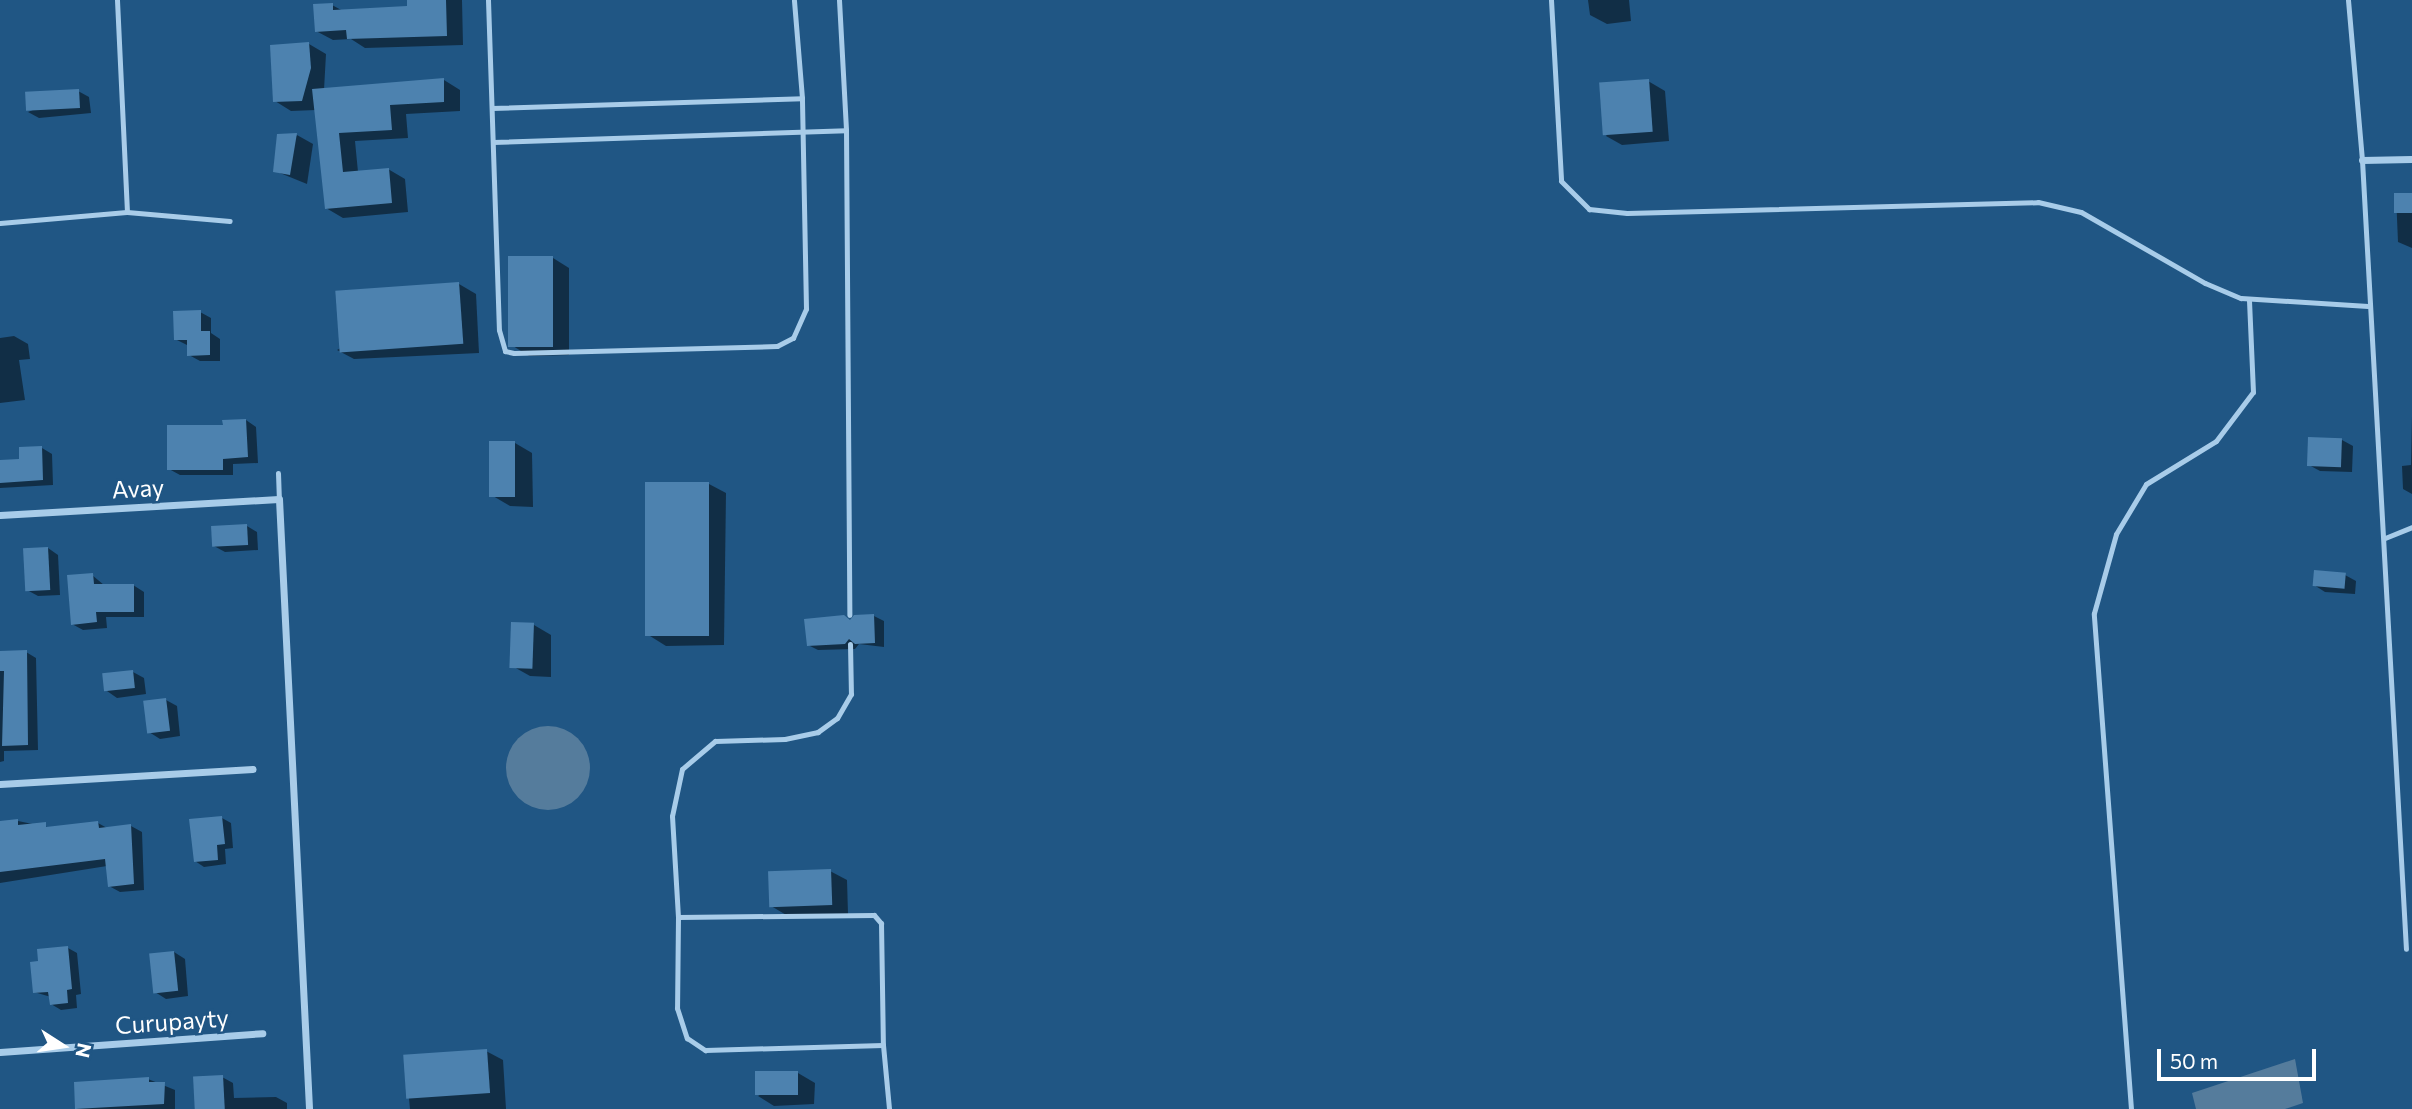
<!DOCTYPE html>
<style>
body{margin:0}
#map{position:relative;width:2412px;height:1109px;overflow:hidden;background:#205684;font-family:Commissioner,sans-serif}
div>[style]{position:absolute}
.water>*{inset:0;background:#557c9c}
.round{border-radius:50%}
.shadow>*{inset:0;background:#0007}
.building>*{inset:0;background:#4d82af;transform-origin:0 0}
.service>*{height:5px;margin:-2.5px;padding:0 2.5px;transform-origin:2.5px;border-radius:2.5px;background:#a8cce9}
.minor>*{height:7px;margin:-3.5px;padding:0 3.5px;transform-origin:3.5px;border-radius:3.5px;background:#a8cce9}
span{translate:-50% -50%;white-space:nowrap;text-align:center;line-height:1.15;-webkit-text-stroke:5px #205684;paint-order:stroke}
.street-label{font-size:24px;color:#fff}
.north{position:absolute;left:28px;top:1011px;width:70px;height:70px;-webkit-text-stroke:5px #205684;paint-order:stroke;rotate:102deg;font-size:19px;font-weight:700;line-height:28px;text-align:center;color:#fff}
.north::after{content:'';display:block;margin:auto;width:24px;height:32px;background:#fff;clip-path:polygon(50% 0,100% 100%,50% 72%,0 100%)}
.scale{position:absolute;left:2157px;top:1049px;width:159px;height:32px;box-sizing:border-box;border:4px solid #fff;border-top:0;padding-left:9px;font-size:21px;line-height:24px;white-space:nowrap;color:#fff;-webkit-text-stroke:5px #205684;paint-order:stroke}
</style>
<div id="map">
<div class="water">
<i class="round" style="left:506px;top:726px;width:84px;height:84px"></i>
<i style="clip-path:polygon(2295px 1059px,2303px 1103px,2285px 1109px,2196px 1109px,2192px 1093px)"></i>
</div>
<div class="shadow">
<i style="clip-path:polygon(408px 0,462px 0,463px 45px,365px 48px,351px 39px,333px 40px,316px 31px,332px 5px,343px 11px,408px 8px)"></i>
<i style="clip-path:polygon(1588px 0,1629px 0,1631px 21px,1607px 24px,1590px 15px)"></i>
<i style="clip-path:polygon(309px 44px,326px 54px,324px 90px,444px 80px,460px 90px,460px 111px,406px 114px,408px 138px,355px 141px,358px 172px,388px 169px,405px 179px,408px 212px,343px 218px,326px 208px,316px 110px,291px 111px,275px 101px)"></i>
<i style="clip-path:polygon(1648px 81px,1665px 91px,1669px 141px,1622px 145px,1606px 136px)"></i>
<i style="clip-path:polygon(78px 91px,89px 97px,91px 113px,39px 118px,28px 112px)"></i>
<i style="clip-path:polygon(297px 135px,313px 144px,307px 184px,275px 171px)"></i>
<i style="clip-path:polygon(2396px 195px,2412px 195px,2412px 248px,2398px 242px)"></i>
<i style="clip-path:polygon(553px 258px,569px 268px,569px 355px,529px 356px,513px 346px)"></i>
<i style="clip-path:polygon(459px 284px,476px 294px,479px 353px,354px 359px,337px 350px)"></i>
<i style="clip-path:polygon(200px 312px,211px 318px,211px 333px,220px 339px,220px 361px,200px 361px,189px 355px,189px 346px,175px 339px)"></i>
<i style="clip-path:polygon(14px 336px,28px 344px,30px 359px,19px 360px,25px 400px,0 403px,0 338px)"></i>
<i style="clip-path:polygon(2412px 415px,2412px 494px,2403px 489px,2402px 466px,2411px 465px)"></i>
<i style="clip-path:polygon(246px 420px,256px 427px,258px 463px,233px 464px,233px 475px,180px 475px,169px 469px,224px 427px)"></i>
<i style="clip-path:polygon(2342px 440px,2353px 446px,2352px 472px,2320px 471px,2309px 465px)"></i>
<i style="clip-path:polygon(515px 443px,532px 453px,533px 507px,510px 506px,493px 496px)"></i>
<i style="clip-path:polygon(42px 448px,52px 454px,53px 485px,0 488px,0 460px,21px 460px)"></i>
<i style="clip-path:polygon(709px 484px,726px 493px,724px 645px,666px 646px,650px 636px)"></i>
<i style="clip-path:polygon(247px 526px,257px 532px,258px 550px,225px 552px,214px 546px)"></i>
<i style="clip-path:polygon(48px 548px,58px 555px,60px 595px,38px 596px,27px 590px)"></i>
<i style="clip-path:polygon(92px 575px,104px 585px,133px 585px,144px 592px,144px 617px,106px 617px,107px 628px,83px 630px,72px 624px)"></i>
<i style="clip-path:polygon(2345px 575px,2356px 581px,2355px 594px,2325px 592px,2314px 585px)"></i>
<i style="clip-path:polygon(874px 616px,884px 621px,884px 647px,859px 644px,855px 649px,818px 650px,808px 645px,851px 622px)"></i>
<i style="clip-path:polygon(534px 625px,551px 635px,551px 677px,530px 676px,514px 667px)"></i>
<i style="clip-path:polygon(0 652px,26px 652px,36px 658px,38px 750px,4px 751px,4px 761px,0 762px)"></i>
<i style="clip-path:polygon(133px 672px,144px 678px,146px 694px,117px 698px,107px 691px)"></i>
<i style="clip-path:polygon(166px 700px,177px 706px,180px 736px,160px 739px,149px 732px)"></i>
<i style="clip-path:polygon(222px 818px,231px 823px,233px 848px,225px 849px,226px 864px,204px 867px,195px 861px)"></i>
<i style="clip-path:polygon(18px 821px,52px 828px,98px 823px,107px 828px,131px 826px,142px 832px,144px 890px,120px 892px,109px 886px,107px 866px,0 883px,0 823px)"></i>
<i style="clip-path:polygon(830px 871px,847px 880px,848px 914px,788px 916px,771px 906px)"></i>
<i style="clip-path:polygon(68px 948px,77px 953px,81px 994px,76px 995px,77px 1008px,61px 1010px,51px 1004px,51px 997px,34px 992px,40px 963px)"></i>
<i style="clip-path:polygon(174px 952px,185px 959px,188px 996px,166px 999px,155px 992px)"></i>
<i style="clip-path:polygon(486px 1051px,503px 1060px,506px 1109px,410px 1109px,405px 1056px)"></i>
<i style="clip-path:polygon(798px 1073px,815px 1083px,814px 1104px,774px 1106px,758px 1096px)"></i>
<i style="clip-path:polygon(222px 1077px,233px 1083px,234px 1098px,276px 1097px,287px 1103px,287px 1109px,197px 1109px)"></i>
<i style="clip-path:polygon(148px 1079px,175px 1090px,175px 1109px,77px 1109px,76px 1084px)"></i>
</div>
<div class="building">
<i style="clip-path:polygon(407px 0,446px 0,447px 36px,347px 39px,346px 30px,315px 32px,313px 4px,333px 3px,333px 10px,407px 6px)"></i>
<i style="clip-path:polygon(309px 42px,311px 68px,302px 101px,273px 102px,270px 45px)"></i>
<i style="clip-path:polygon(444px 78px,444px 102px,390px 105px,392px 130px,339px 133px,343px 172px,389px 168px,392px 203px,325px 209px,312px 89px)"></i>
<i style="left:1649px;top:79px;width:53px;height:50px;rotate:86deg"></i>
<i style="left:79px;top:89px;width:19px;height:54px;rotate:87deg"></i>
<i style="clip-path:polygon(297px 133px,290px 175px,273px 172px,277px 134px)"></i>
<i style="left:2412px;top:193px;width:20px;height:18px;rotate:90deg"></i>
<i style="left:553px;top:256px;width:91px;height:45px;rotate:90deg"></i>
<i style="left:459px;top:282px;width:62px;height:124px;rotate:86deg"></i>
<i style="clip-path:polygon(201px 310px,201px 331px,210px 331px,210px 355px,187px 356px,187px 340px,174px 340px,173px 311px)"></i>
<i style="clip-path:polygon(246px 419px,248px 457px,223px 459px,223px 470px,167px 470px,167px 425px,223px 425px,222px 420px)"></i>
<i style="left:2308px;top:437px;width:34px;height:29px;rotate:2deg"></i>
<i style="left:489px;top:441px;width:26px;height:56px"></i>
<i style="clip-path:polygon(42px 446px,43px 480px,0 483px,0 460px,19px 459px,19px 447px)"></i>
<i style="left:709px;top:482px;width:154px;height:64px;rotate:90deg"></i>
<i style="left:247px;top:524px;width:21px;height:36px;rotate:87deg"></i>
<i style="left:48px;top:547px;width:43px;height:25px;rotate:87deg"></i>
<i style="left:2314px;top:570px;width:32px;height:16px;rotate:5deg"></i>
<i style="clip-path:polygon(93px 573px,94px 584px,134px 584px,134px 612px,96px 612px,97px 622px,71px 625px,67px 575px)"></i>
<i style="clip-path:polygon(874px 614px,875px 643px,855px 644px,849px 639px,845px 644px,807px 646px,804px 619px,844px 615px,850px 620px,854px 615px)"></i>
<i style="left:511px;top:622px;width:23px;height:46px;rotate:2deg"></i>
<i style="clip-path:polygon(27px 650px,28px 745px,2px 746px,4px 671px,0 671px,0 651px)"></i>
<i style="left:133px;top:670px;width:18px;height:31px;rotate:84deg"></i>
<i style="left:166px;top:698px;width:33px;height:23px;rotate:83deg"></i>
<i style="clip-path:polygon(222px 816px,225px 844px,217px 845px,218px 860px,194px 862px,189px 819px)"></i>
<i style="clip-path:polygon(18px 819px,18px 825px,46px 822px,46px 827px,98px 821px,99px 828px,131px 824px,134px 884px,108px 887px,105px 859px,0 872px,0 821px)"></i>
<i style="left:831px;top:869px;width:36px;height:63px;rotate:88deg"></i>
<i style="clip-path:polygon(68px 946px,72px 989px,67px 990px,68px 1003px,50px 1005px,48px 992px,33px 993px,30px 962px,38px 961px,37px 949px)"></i>
<i style="left:174px;top:951px;width:40px;height:25px;rotate:84deg"></i>
<i style="left:487px;top:1049px;width:44px;height:84px;rotate:86deg"></i>
<i style="left:798px;top:1071px;width:24px;height:43px;rotate:90deg"></i>
<i style="left:223px;top:1075px;width:34px;height:30px;rotate:87deg"></i>
<i style="clip-path:polygon(149px 1077px,149px 1082px,165px 1082px,164px 1104px,75px 1109px,74px 1082px)"></i>
</div>
<div class="service">
<i style="left:117px;top:0;width:212px;rotate:87.3deg"></i>
<i style="left:488px;top:0;width:330px;rotate:88.1deg"></i>
<i style="left:499px;top:330px;width:22px;rotate:74deg"></i>
<i style="left:505px;top:351px;width:9px;rotate:13deg"></i>
<i style="left:514px;top:353px;width:263px;rotate:-1.5deg"></i>
<i style="left:777px;top:346px;width:18px;rotate:-27deg"></i>
<i style="left:793px;top:338px;width:32px;rotate:-66deg"></i>
<i style="left:806px;top:309px;width:211px;rotate:-91.1deg"></i>
<i style="left:802px;top:98px;width:98px;rotate:-94.7deg"></i>
<i style="left:839px;top:0;width:130px;rotate:86.9deg"></i>
<i style="left:846px;top:130px;width:485px;rotate:89.6deg"></i>
<i style="left:1551px;top:0;width:181px;rotate:86.8deg"></i>
<i style="left:1561px;top:181px;width:40px;rotate:45deg"></i>
<i style="left:1589px;top:209px;width:38px;rotate:6deg"></i>
<i style="left:1627px;top:213px;width:411px;rotate:-1.5deg"></i>
<i style="left:2038px;top:202px;width:44px;rotate:13.1deg"></i>
<i style="left:2081px;top:212px;width:143px;rotate:29.8deg"></i>
<i style="left:2205px;top:283px;width:39px;rotate:23deg"></i>
<i style="left:2241px;top:298px;width:127px;rotate:3.6deg"></i>
<i style="left:2348px;top:0;width:161px;rotate:85deg"></i>
<i style="left:2362px;top:160px;width:790px;rotate:86.81deg"></i>
<i style="left:492px;top:108px;width:310px;rotate:-1.8deg"></i>
<i style="left:493px;top:142px;width:353px;rotate:-1.9deg"></i>
<i style="left:0;top:223px;width:127px;rotate:-5deg"></i>
<i style="left:127px;top:212px;width:103px;rotate:5deg"></i>
<i style="left:278px;top:473px;width:26px;rotate:88deg"></i>
<i style="left:2385px;top:538px;width:29px;rotate:-22deg"></i>
<i style="left:850px;top:644px;width:50px;rotate:88.9deg"></i>
<i style="left:851px;top:694px;width:28px;rotate:120deg"></i>
<i style="left:837px;top:718px;width:24px;rotate:144deg"></i>
<i style="left:818px;top:732px;width:34px;rotate:168deg"></i>
<i style="left:785px;top:739px;width:70px;rotate:178.4deg"></i>
<i style="left:715px;top:741px;width:43px;rotate:139.7deg"></i>
<i style="left:682px;top:769px;width:48px;rotate:102deg"></i>
<i style="left:672px;top:816px;width:101px;rotate:86.6deg"></i>
<i style="left:678px;top:917px;width:196px;rotate:-0.6deg"></i>
<i style="left:874px;top:915px;width:11px;rotate:49deg"></i>
<i style="left:881px;top:923px;width:122px;rotate:89.1deg"></i>
<i style="left:883px;top:1045px;width:64px;rotate:84.6deg"></i>
<i style="left:678px;top:917px;width:91px;rotate:90.6deg"></i>
<i style="left:677px;top:1008px;width:32px;rotate:72deg"></i>
<i style="left:687px;top:1038px;width:22px;rotate:34deg"></i>
<i style="left:705px;top:1050px;width:178px;rotate:-1.6deg"></i>
<i style="left:2131px;top:1109px;width:497px;rotate:-94.3deg"></i>
<i style="left:2094px;top:613px;width:82px;rotate:-74.4deg"></i>
<i style="left:2116px;top:534px;width:58px;rotate:-59deg"></i>
<i style="left:2146px;top:484px;width:82px;rotate:-31.6deg"></i>
<i style="left:2216px;top:441px;width:61px;rotate:-52.9deg"></i>
<i style="left:2253px;top:392px;width:93px;rotate:-92.5deg"></i>
</div>
<div class="minor">
<i style="left:2362px;top:160px;width:50px;rotate:-1.1deg"></i>
<i style="left:0;top:515px;width:279px;rotate:-3.3deg"></i>
<i style="left:279px;top:499px;width:611px;rotate:87.18deg"></i>
<i style="left:0;top:784px;width:253px;rotate:-3.4deg"></i>
<i style="left:0;top:1052px;width:263px;rotate:-4.1deg"></i>
</div>
<div class="street-label">
<span style="left:138px;top:488px;rotate:-3deg">Avay</span>
<span style="left:172px;top:1021px;rotate:-4deg">Curupayty</span>
</div>
<div class="north">N</div>
<div class="scale">50 m</div>
</div>
